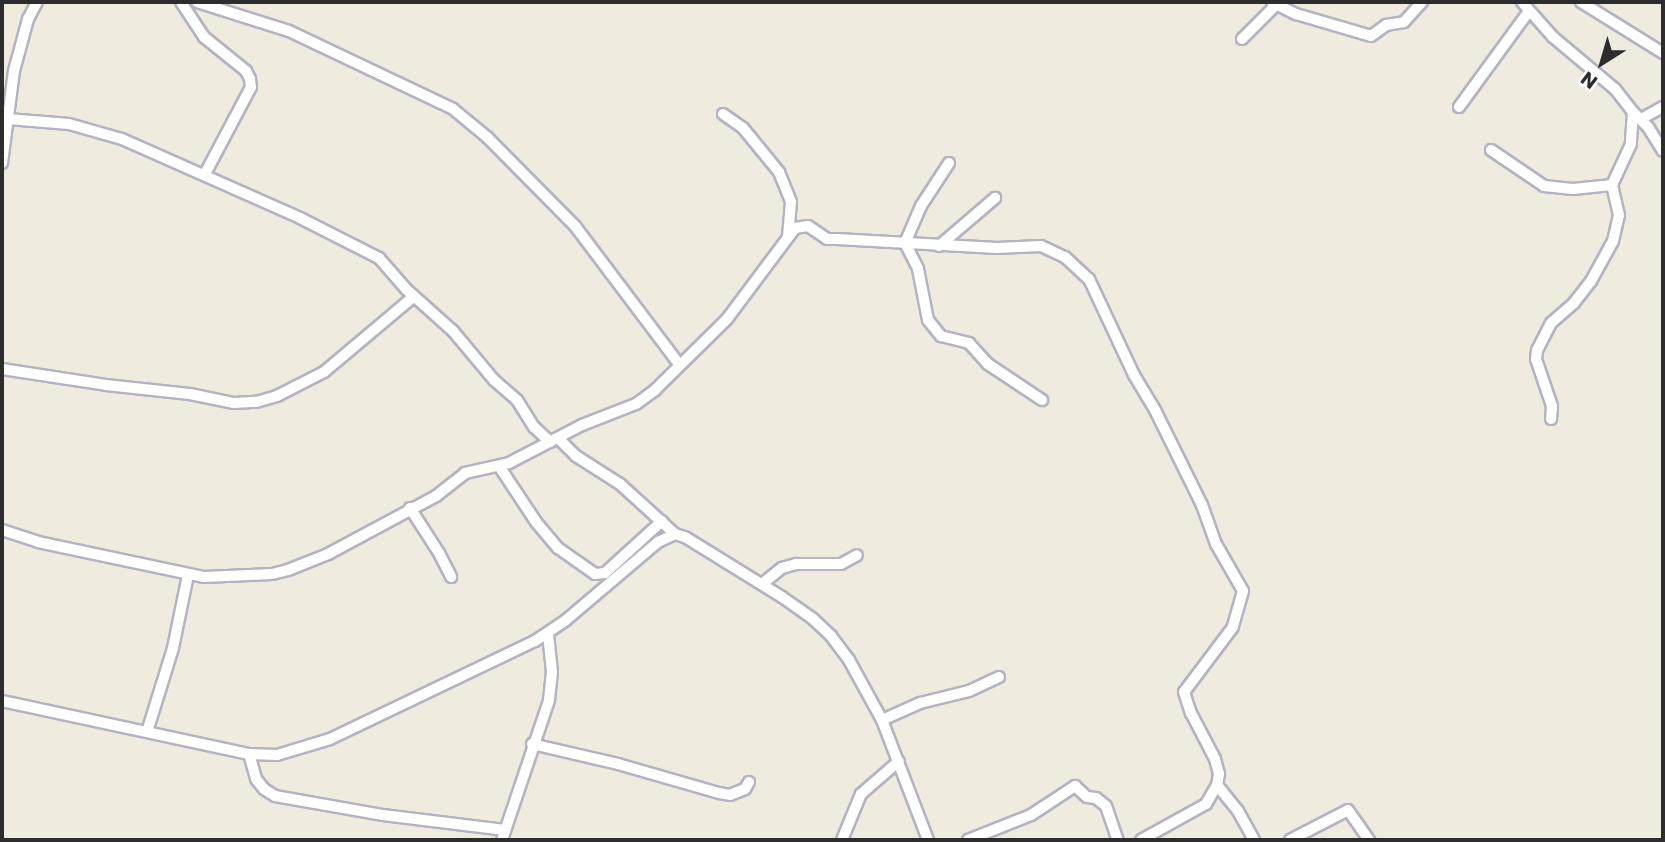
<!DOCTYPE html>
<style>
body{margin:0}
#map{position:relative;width:1665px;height:842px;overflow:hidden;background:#efebdf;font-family:Poppins,sans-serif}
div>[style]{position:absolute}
.roads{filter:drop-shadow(2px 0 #b3b3c1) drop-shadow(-2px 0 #b3b3c1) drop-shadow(0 2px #b3b3c1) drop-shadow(0 -2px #b3b3c1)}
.minor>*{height:10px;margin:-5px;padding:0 5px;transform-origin:5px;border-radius:5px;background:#fff}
span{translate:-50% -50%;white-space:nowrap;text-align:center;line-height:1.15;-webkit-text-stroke:5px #fff;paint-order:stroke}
.frame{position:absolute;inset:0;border:4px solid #2d2d2d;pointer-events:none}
.north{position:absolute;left:1567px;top:28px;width:70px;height:70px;-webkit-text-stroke:5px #fff;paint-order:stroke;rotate:217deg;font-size:19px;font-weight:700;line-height:28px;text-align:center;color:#2d2d2d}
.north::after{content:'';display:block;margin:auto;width:24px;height:32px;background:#2d2d2d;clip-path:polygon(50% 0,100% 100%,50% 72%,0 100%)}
</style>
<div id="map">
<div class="roads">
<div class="minor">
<i style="left:181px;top:2px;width:42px;rotate:56.7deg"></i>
<i style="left:204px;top:37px;width:54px;rotate:39deg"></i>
<i style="left:246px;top:71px;width:9px;rotate:63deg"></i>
<i style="left:250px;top:79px;width:8px;rotate:83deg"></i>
<i style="left:251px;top:87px;width:98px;rotate:117.9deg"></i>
<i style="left:197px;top:2px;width:96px;rotate:17.5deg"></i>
<i style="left:289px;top:31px;width:182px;rotate:25.4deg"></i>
<i style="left:453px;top:109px;width:45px;rotate:39.6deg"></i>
<i style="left:488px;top:138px;width:124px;rotate:45.3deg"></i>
<i style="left:575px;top:226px;width:173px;rotate:53deg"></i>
<i style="left:1272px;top:2px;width:27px;rotate:27deg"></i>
<i style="left:1296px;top:14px;width:78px;rotate:16.3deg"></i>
<i style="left:1371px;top:36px;width:19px;rotate:-36deg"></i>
<i style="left:1386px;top:25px;width:18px;rotate:-9deg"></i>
<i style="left:1404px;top:22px;width:27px;rotate:-48deg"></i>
<i style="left:1522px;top:2px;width:47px;rotate:48.5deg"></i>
<i style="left:1553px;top:37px;width:81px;rotate:40deg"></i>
<i style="left:1615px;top:89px;width:29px;rotate:52deg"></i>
<i style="left:1633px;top:112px;width:32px;rotate:94deg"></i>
<i style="left:1631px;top:144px;width:45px;rotate:114.9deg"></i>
<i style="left:1612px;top:185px;width:31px;rotate:77deg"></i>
<i style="left:1619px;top:215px;width:27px;rotate:103deg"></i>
<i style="left:1613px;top:241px;width:46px;rotate:118.8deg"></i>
<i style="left:1591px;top:281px;width:28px;rotate:128deg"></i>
<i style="left:1574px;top:303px;width:30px;rotate:139deg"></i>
<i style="left:1551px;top:323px;width:30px;rotate:117deg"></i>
<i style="left:1537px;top:350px;width:9px;rotate:96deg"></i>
<i style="left:1536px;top:359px;width:50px;rotate:71.2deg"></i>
<i style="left:1552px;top:406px;width:13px;rotate:94deg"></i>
<i style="left:1581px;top:2px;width:97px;rotate:31.9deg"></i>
<i style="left:1242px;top:39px;width:48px;rotate:-45deg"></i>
<i style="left:1459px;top:107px;width:119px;rotate:-53.9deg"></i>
<i style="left:1633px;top:112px;width:21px;rotate:45deg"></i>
<i style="left:1648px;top:127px;width:28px;rotate:58deg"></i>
<i style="left:723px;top:114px;width:24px;rotate:35deg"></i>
<i style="left:743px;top:128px;width:57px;rotate:50.7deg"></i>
<i style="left:779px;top:172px;width:32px;rotate:68deg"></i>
<i style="left:791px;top:202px;width:35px;rotate:95deg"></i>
<i style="left:8px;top:119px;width:61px;rotate:4.7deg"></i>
<i style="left:69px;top:124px;width:55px;rotate:15.8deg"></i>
<i style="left:122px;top:139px;width:195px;rotate:23.9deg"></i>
<i style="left:300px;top:218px;width:89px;rotate:26.9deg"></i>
<i style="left:379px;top:258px;width:41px;rotate:48.9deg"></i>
<i style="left:406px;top:289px;width:63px;rotate:41.8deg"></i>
<i style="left:453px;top:331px;width:64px;rotate:50.1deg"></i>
<i style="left:494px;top:380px;width:30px;rotate:41deg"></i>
<i style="left:517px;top:400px;width:32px;rotate:58deg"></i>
<i style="left:534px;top:427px;width:22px;rotate:43deg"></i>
<i style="left:1641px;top:119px;width:25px;rotate:-29deg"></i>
<i style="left:1491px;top:150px;width:64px;rotate:34.2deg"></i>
<i style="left:1544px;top:186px;width:29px;rotate:6deg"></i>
<i style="left:1573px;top:189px;width:39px;rotate:-6deg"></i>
<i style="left:2px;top:163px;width:93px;rotate:-82.6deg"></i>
<i style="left:14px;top:71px;width:54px;rotate:-74.9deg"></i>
<i style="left:28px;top:19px;width:19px;rotate:-62deg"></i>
<i style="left:949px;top:163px;width:51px;rotate:123.1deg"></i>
<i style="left:921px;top:206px;width:40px;rotate:113.4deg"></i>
<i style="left:905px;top:243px;width:29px;rotate:63deg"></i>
<i style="left:918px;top:269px;width:52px;rotate:78.9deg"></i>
<i style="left:928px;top:320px;width:21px;rotate:51deg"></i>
<i style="left:941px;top:336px;width:29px;rotate:14deg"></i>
<i style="left:969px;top:343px;width:28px;rotate:48deg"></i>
<i style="left:988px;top:364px;width:65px;rotate:33.7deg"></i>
<i style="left:939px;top:246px;width:74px;rotate:-40.6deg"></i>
<i style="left:2px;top:369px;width:105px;rotate:8.7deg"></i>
<i style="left:106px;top:385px;width:84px;rotate:6.1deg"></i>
<i style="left:190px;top:394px;width:45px;rotate:11.6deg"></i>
<i style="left:234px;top:403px;width:22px;rotate:-3deg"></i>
<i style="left:256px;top:402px;width:22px;rotate:-16deg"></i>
<i style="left:277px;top:396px;width:53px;rotate:-27.1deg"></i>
<i style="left:324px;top:372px;width:116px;rotate:-40.1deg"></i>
<i style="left:558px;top:438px;width:25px;rotate:45deg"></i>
<i style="left:576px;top:456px;width:52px;rotate:32.5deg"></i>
<i style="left:620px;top:484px;width:74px;rotate:42.3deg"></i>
<i style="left:499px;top:466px;width:67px;rotate:56.5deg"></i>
<i style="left:536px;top:522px;width:34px;rotate:50deg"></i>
<i style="left:558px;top:548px;width:45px;rotate:35.1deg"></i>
<i style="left:595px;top:574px;width:10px;rotate:-6deg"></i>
<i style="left:605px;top:573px;width:77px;rotate:-42.4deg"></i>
<i style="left:410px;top:508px;width:54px;rotate:57.2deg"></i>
<i style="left:439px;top:553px;width:27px;rotate:63deg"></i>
<i style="left:2px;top:530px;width:38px;rotate:18deg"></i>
<i style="left:38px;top:542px;width:170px;rotate:11.9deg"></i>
<i style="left:204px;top:577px;width:68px;rotate:-2.5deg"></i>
<i style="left:272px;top:574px;width:16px;rotate:-14deg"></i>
<i style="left:288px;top:570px;width:43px;rotate:-21.8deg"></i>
<i style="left:328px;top:554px;width:123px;rotate:-28.2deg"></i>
<i style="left:436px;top:496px;width:37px;rotate:-38deg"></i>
<i style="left:465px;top:473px;width:45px;rotate:-12.8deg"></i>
<i style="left:509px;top:463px;width:82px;rotate:-27.5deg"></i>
<i style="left:582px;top:425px;width:58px;rotate:-21.3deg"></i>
<i style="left:636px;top:404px;width:24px;rotate:-36deg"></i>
<i style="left:655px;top:390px;width:101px;rotate:-44.6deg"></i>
<i style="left:727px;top:319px;width:114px;rotate:-53.2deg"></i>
<i style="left:795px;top:228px;width:13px;rotate:-9deg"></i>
<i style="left:808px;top:226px;width:23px;rotate:34deg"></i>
<i style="left:827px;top:239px;width:10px"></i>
<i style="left:837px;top:239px;width:160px;rotate:3.2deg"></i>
<i style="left:997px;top:248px;width:44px;rotate:-2.6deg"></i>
<i style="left:1041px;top:246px;width:26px;rotate:25deg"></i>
<i style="left:1065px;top:257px;width:33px;rotate:43deg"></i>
<i style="left:1089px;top:279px;width:106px;rotate:64.9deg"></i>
<i style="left:1134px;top:375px;width:41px;rotate:59deg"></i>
<i style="left:1155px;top:410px;width:106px;rotate:63.7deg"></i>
<i style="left:1202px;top:505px;width:41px;rotate:70.3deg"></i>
<i style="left:1216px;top:544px;width:54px;rotate:60.1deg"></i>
<i style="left:1243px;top:591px;width:37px;rotate:106deg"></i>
<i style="left:1233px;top:627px;width:81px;rotate:127deg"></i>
<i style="left:1184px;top:692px;width:22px;rotate:72deg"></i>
<i style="left:1191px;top:713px;width:52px;rotate:62.4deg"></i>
<i style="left:1215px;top:759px;width:16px;rotate:75deg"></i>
<i style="left:1219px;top:774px;width:11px;rotate:100deg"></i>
<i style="left:1217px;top:785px;width:22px;rotate:120deg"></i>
<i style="left:1206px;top:804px;width:74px;rotate:151deg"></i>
<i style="left:762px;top:584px;width:26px;rotate:-39deg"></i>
<i style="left:782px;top:568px;width:15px;rotate:-16deg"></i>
<i style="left:796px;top:564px;width:45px"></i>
<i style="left:841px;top:564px;width:18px;rotate:-29deg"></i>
<i style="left:2px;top:701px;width:253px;rotate:12.1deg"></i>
<i style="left:249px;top:754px;width:26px;rotate:74deg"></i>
<i style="left:256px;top:779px;width:13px;rotate:51deg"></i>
<i style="left:264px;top:789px;width:13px;rotate:32deg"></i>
<i style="left:275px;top:796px;width:110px;rotate:10deg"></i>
<i style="left:383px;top:815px;width:123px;rotate:7deg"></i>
<i style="left:882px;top:720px;width:42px;rotate:-24.1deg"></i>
<i style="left:920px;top:703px;width:50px;rotate:-13.8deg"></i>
<i style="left:969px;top:691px;width:33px;rotate:-25deg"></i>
<i style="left:147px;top:732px;width:88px;rotate:-72.8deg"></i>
<i style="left:173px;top:648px;width:75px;rotate:-78.4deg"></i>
<i style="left:532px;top:744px;width:88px;rotate:13.1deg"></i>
<i style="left:618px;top:764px;width:105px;rotate:16deg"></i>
<i style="left:719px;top:793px;width:11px;rotate:10deg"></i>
<i style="left:730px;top:795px;width:16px;rotate:-22deg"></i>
<i style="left:745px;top:789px;width:8px;rotate:-60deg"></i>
<i style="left:249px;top:754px;width:28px;rotate:2deg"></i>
<i style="left:277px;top:755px;width:55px;rotate:-16.8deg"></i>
<i style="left:330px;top:739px;width:227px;rotate:-25.6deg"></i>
<i style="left:535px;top:641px;width:37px;rotate:-34deg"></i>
<i style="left:566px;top:620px;width:121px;rotate:-40.3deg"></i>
<i style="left:658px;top:542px;width:19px;rotate:-25deg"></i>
<i style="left:675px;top:534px;width:10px;rotate:17deg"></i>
<i style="left:685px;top:537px;width:114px;rotate:31.7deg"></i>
<i style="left:782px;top:597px;width:38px;rotate:35deg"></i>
<i style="left:813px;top:619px;width:25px;rotate:43deg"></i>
<i style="left:831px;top:636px;width:30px;rotate:53deg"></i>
<i style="left:849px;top:660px;width:68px;rotate:61.2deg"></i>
<i style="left:882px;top:720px;width:129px;rotate:69deg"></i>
<i style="left:1217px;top:785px;width:33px;rotate:51deg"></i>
<i style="left:1238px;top:811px;width:33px;rotate:61deg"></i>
<i style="left:502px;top:840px;width:148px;rotate:-71.4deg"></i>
<i style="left:549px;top:700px;width:28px;rotate:-84deg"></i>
<i style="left:552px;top:672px;width:39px;rotate:-96deg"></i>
<i style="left:842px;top:840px;width:50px;rotate:-67.6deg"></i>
<i style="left:861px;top:794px;width:50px;rotate:-41deg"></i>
<i style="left:968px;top:840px;width:68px;rotate:-21.6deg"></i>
<i style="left:1031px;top:815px;width:53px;rotate:-33.4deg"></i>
<i style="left:1075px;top:786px;width:16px;rotate:43deg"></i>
<i style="left:1087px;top:797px;width:9px;rotate:6deg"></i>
<i style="left:1096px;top:798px;width:13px;rotate:39deg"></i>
<i style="left:1106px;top:806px;width:36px;rotate:71deg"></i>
<i style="left:1290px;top:840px;width:65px;rotate:-27.3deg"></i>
<i style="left:1348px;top:810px;width:37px;rotate:55deg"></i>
</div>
</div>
<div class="frame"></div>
<div class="north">N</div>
</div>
